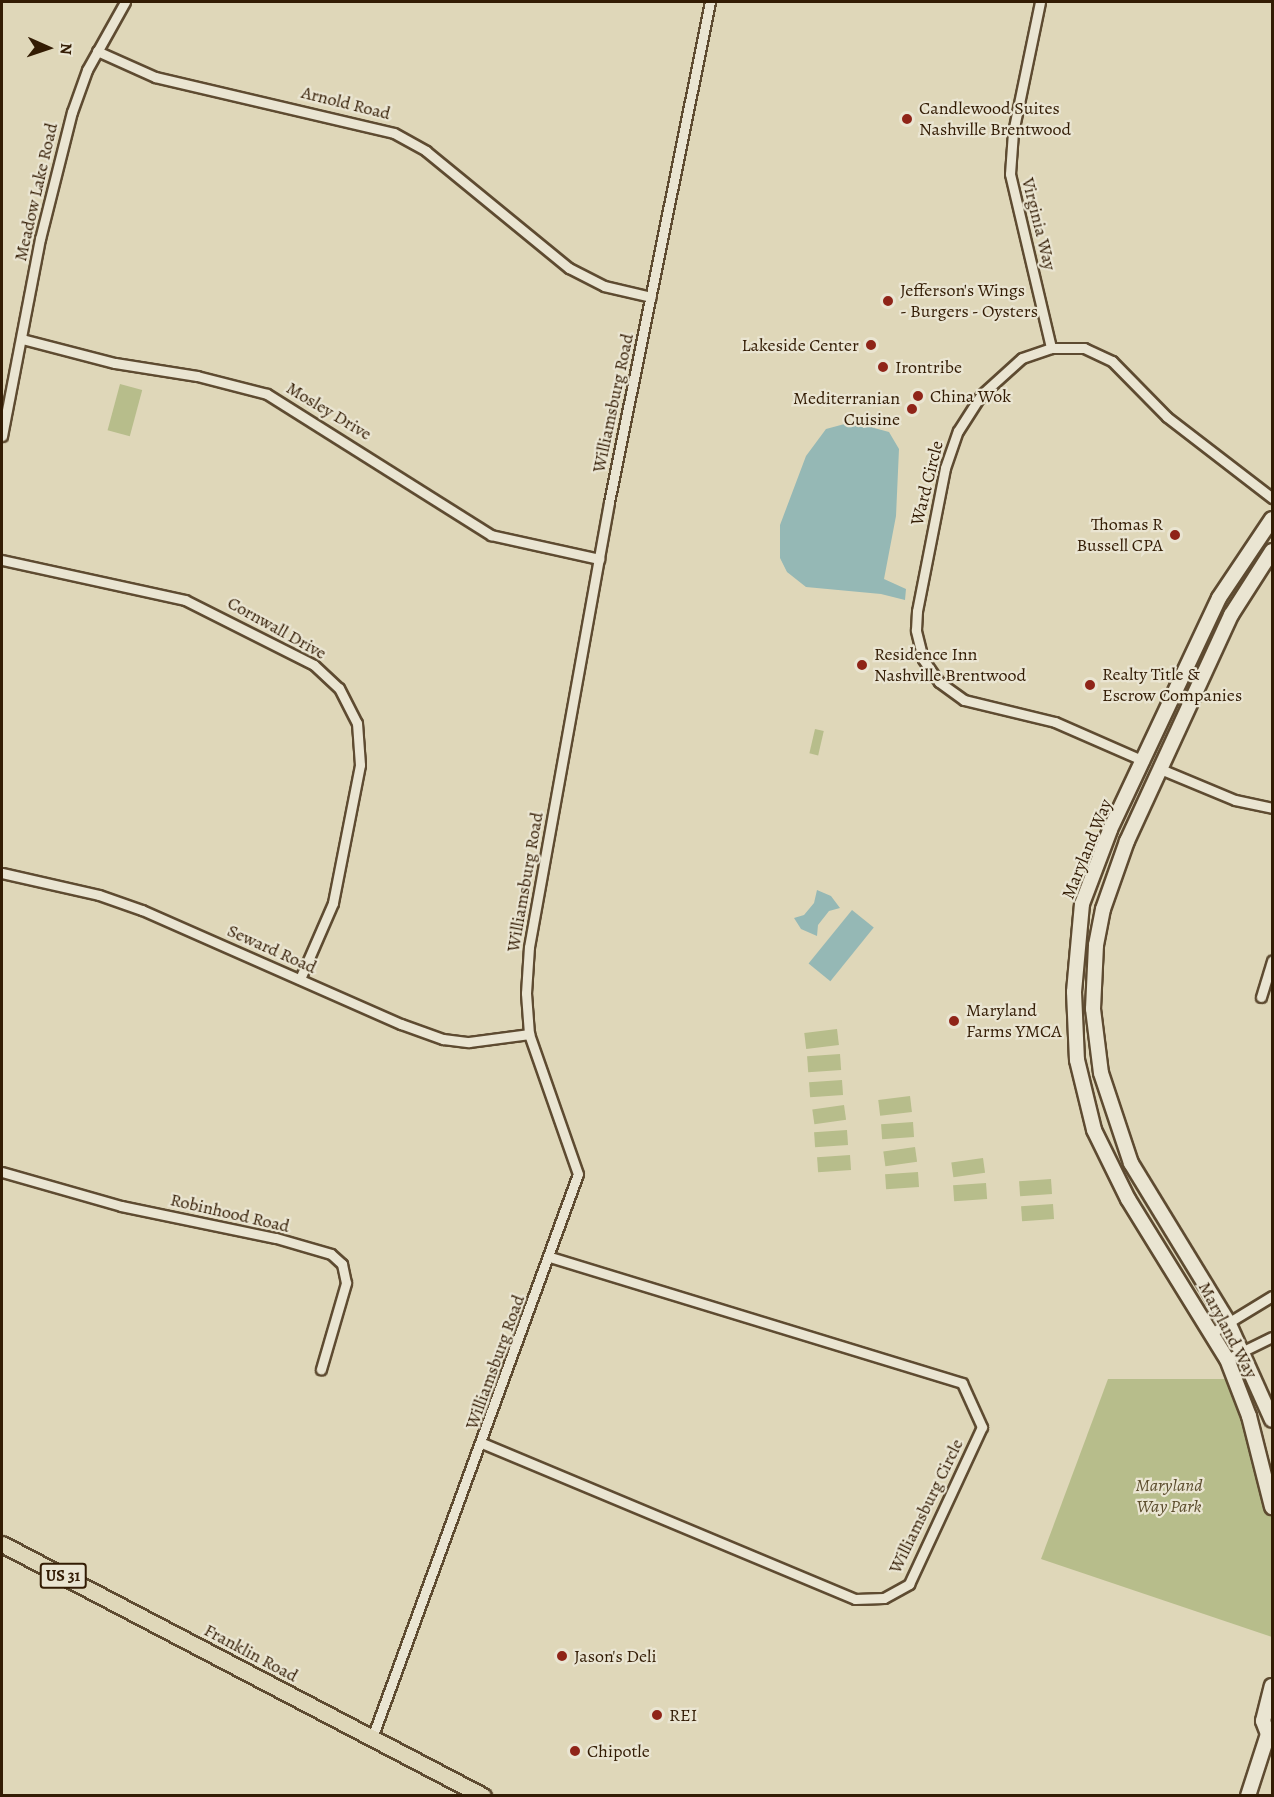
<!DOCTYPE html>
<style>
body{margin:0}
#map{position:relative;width:1274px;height:1797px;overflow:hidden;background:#dfd7b9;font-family:Alegreya,serif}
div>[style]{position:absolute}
.green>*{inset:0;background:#b7bd8b;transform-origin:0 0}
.water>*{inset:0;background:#95b8b5;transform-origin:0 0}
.roads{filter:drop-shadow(2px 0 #5e4b31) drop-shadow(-2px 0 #5e4b31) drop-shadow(0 2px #5e4b31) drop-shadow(0 -2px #5e4b31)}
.minor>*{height:9px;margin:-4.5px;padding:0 4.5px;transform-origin:4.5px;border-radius:4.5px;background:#eae5d2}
.secondary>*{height:14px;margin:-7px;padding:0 7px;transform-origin:7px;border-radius:7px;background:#eae5d2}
.primary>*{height:15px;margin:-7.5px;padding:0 7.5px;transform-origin:7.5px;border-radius:7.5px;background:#dfd7b9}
.dots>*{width:16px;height:16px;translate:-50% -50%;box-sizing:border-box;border:3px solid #eae5d2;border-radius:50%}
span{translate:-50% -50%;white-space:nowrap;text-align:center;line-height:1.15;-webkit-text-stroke:4.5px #eae5d2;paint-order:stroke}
.shield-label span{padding:2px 4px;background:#eae5d2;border:2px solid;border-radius:4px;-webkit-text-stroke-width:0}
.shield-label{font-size:16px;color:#331c04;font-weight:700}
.street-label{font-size:18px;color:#331c04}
.poi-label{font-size:18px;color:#331c04}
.left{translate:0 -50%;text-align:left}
.right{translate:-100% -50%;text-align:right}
.park-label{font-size:18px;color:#5b4c2c;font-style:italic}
.frame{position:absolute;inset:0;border:3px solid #331c04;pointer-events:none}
.north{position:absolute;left:18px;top:18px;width:60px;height:60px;-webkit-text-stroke:4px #eae5d2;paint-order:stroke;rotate:93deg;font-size:16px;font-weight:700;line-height:24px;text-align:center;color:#331c04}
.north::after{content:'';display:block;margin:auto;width:21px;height:27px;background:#331c04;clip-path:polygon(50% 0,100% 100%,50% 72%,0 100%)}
</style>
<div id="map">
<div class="green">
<i style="left:120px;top:384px;width:23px;height:48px;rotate:15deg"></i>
<i style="left:815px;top:729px;width:9px;height:25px;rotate:13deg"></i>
<i style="left:837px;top:1029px;width:16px;height:33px;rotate:83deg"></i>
<i style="left:840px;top:1054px;width:16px;height:33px;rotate:86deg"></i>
<i style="left:842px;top:1080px;width:15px;height:33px;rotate:86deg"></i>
<i style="left:910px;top:1096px;width:16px;height:32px;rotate:83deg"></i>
<i style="left:844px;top:1105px;width:15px;height:32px;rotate:82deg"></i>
<i style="left:913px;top:1122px;width:15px;height:32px;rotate:86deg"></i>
<i style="left:847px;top:1130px;width:15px;height:33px;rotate:86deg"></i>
<i style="left:915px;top:1147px;width:15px;height:32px;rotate:82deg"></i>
<i style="left:850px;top:1155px;width:15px;height:33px;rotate:86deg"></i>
<i style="left:983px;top:1158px;width:15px;height:32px;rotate:82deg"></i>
<i style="left:918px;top:1172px;width:15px;height:33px;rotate:86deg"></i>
<i style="left:1051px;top:1179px;width:15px;height:32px;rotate:86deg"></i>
<i style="left:986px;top:1183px;width:16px;height:33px;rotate:86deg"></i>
<i style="left:1053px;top:1204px;width:15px;height:32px;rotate:86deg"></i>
<i style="clip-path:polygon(1108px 1379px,1228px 1379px,1261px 1455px,1272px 1518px,1272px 1637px,1041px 1559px)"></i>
</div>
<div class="water">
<i style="clip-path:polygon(852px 422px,889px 432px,899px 449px,896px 516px,884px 579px,906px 589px,905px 600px,881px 594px,806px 587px,787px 572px,780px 558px,780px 525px,806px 456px,826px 429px)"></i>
<i style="clip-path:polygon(817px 890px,831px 896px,840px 908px,829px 911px,818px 925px,817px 936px,801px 929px,794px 918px,804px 915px,814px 903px)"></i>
<i style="left:852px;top:910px;width:28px;height:69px;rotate:39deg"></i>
</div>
<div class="roads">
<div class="minor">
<i style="left:1040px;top:2px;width:133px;rotate:101.7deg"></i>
<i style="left:1013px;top:132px;width:42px;rotate:94.1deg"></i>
<i style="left:1010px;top:174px;width:179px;rotate:76.7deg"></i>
<i style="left:97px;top:51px;width:64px;rotate:24.1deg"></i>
<i style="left:155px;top:77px;width:245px;rotate:13.2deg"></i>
<i style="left:394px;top:133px;width:37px;rotate:29deg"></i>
<i style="left:426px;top:151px;width:185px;rotate:39.3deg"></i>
<i style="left:569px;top:268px;width:39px;rotate:27deg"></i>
<i style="left:604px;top:286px;width:48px;rotate:13.2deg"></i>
<i style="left:22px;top:339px;width:96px;rotate:14.5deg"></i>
<i style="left:115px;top:363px;width:83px;rotate:9deg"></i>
<i style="left:197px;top:376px;width:72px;rotate:14.4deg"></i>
<i style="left:267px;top:394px;width:265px;rotate:32.2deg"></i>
<i style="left:491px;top:535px;width:111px;rotate:12.5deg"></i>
<i style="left:2px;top:436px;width:201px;rotate:-79.1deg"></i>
<i style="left:40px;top:239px;width:131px;rotate:-75.9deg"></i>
<i style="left:72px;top:112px;width:45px;rotate:-70.3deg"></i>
<i style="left:87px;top:70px;width:78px;rotate:-60.8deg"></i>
<i style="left:2px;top:560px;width:187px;rotate:12.3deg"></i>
<i style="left:185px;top:600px;width:144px;rotate:26.7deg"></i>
<i style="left:314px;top:665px;width:34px;rotate:43deg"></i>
<i style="left:339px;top:688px;width:39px;rotate:63deg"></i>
<i style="left:357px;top:723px;width:42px;rotate:85.9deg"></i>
<i style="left:360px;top:765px;width:141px;rotate:101.1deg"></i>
<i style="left:333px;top:903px;width:83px;rotate:113.5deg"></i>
<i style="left:1144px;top:761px;width:97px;rotate:-156.3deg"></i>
<i style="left:1055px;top:722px;width:94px;rotate:-166.4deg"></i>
<i style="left:964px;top:700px;width:31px;rotate:-144deg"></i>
<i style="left:939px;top:682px;width:28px;rotate:-125deg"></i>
<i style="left:923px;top:659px;width:30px;rotate:-104deg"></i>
<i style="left:916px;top:630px;width:19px;rotate:-87deg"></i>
<i style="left:917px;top:611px;width:146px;rotate:-78.9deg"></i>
<i style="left:945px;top:468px;width:39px;rotate:-71deg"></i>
<i style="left:958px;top:431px;width:43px;rotate:-57.4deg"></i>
<i style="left:981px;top:395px;width:55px;rotate:-42.1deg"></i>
<i style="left:1022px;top:358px;width:31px;rotate:-19deg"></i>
<i style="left:1051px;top:348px;width:33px"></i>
<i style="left:1084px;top:348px;width:31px;rotate:25deg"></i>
<i style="left:1112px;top:361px;width:78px;rotate:45.5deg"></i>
<i style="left:1167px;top:417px;width:133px;rotate:37.6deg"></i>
<i style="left:1158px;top:768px;width:83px;rotate:22.6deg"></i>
<i style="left:1235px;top:800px;width:38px;rotate:12deg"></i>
<i style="left:2px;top:873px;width:99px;rotate:12.8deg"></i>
<i style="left:99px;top:895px;width:46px;rotate:19.2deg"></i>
<i style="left:142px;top:910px;width:283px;rotate:23.8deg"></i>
<i style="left:401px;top:1024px;width:45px;rotate:19.7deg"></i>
<i style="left:443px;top:1039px;width:26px;rotate:7deg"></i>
<i style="left:469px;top:1042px;width:61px;rotate:-7.6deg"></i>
<i style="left:1261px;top:997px;width:38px;rotate:-73deg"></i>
<i style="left:2px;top:1172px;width:124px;rotate:15.9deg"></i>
<i style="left:121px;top:1206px;width:158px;rotate:11.7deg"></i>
<i style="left:276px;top:1238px;width:57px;rotate:16.2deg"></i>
<i style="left:331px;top:1254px;width:15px;rotate:42deg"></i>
<i style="left:342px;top:1264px;width:19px;rotate:78deg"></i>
<i style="left:346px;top:1283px;width:90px;rotate:106.2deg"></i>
<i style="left:1213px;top:1332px;width:69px;rotate:-31.4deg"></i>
<i style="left:1227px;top:1359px;width:50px;rotate:-26.1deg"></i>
<i style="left:482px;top:1443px;width:404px;rotate:22.7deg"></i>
<i style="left:855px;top:1599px;width:29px;rotate:-2deg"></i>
<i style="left:884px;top:1598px;width:29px;rotate:-29deg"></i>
<i style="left:909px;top:1584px;width:173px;rotate:-65.1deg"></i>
<i style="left:982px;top:1427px;width:48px;rotate:-114.4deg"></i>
<i style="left:962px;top:1383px;width:431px;rotate:-163deg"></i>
<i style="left:372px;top:1738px;width:600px;rotate:-69.94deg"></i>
<i style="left:578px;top:1174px;width:148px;rotate:-109.3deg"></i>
<i style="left:529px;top:1034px;width:41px;rotate:-94.2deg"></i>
<i style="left:526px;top:993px;width:46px;rotate:-86.3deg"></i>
<i style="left:529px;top:947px;width:452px;rotate:-79.8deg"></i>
<i style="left:609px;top:502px;width:510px;rotate:-78.58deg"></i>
</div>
<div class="secondary">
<i style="left:1272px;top:519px;width:95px;rotate:123.9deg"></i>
<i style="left:1219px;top:598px;width:256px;rotate:115.2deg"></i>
<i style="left:1110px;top:830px;width:79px;rotate:110.7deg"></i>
<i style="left:1082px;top:904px;width:88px;rotate:95.2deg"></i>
<i style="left:1074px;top:992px;width:68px;rotate:87.5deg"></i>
<i style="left:1077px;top:1060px;width:72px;rotate:76.3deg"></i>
<i style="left:1094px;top:1130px;width:77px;rotate:63.8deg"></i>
<i style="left:1128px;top:1199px;width:188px;rotate:58.3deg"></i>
<i style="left:1227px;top:1359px;width:61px;rotate:68.9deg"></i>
<i style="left:1249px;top:1416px;width:94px;rotate:75.8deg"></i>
<i style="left:1272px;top:551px;width:76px;rotate:122.6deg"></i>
<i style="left:1231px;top:615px;width:249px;rotate:114.7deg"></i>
<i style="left:1127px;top:841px;width:72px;rotate:109.4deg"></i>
<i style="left:1103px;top:909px;width:37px;rotate:101deg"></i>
<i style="left:1096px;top:945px;width:64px;rotate:92.7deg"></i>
<i style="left:1093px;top:1009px;width:64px;rotate:82.9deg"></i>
<i style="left:1101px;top:1073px;width:95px;rotate:71.6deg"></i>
<i style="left:1131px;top:1163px;width:186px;rotate:58.6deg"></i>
<i style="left:1228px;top:1322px;width:107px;rotate:65.8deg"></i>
<i style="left:1248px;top:1796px;width:65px;rotate:-72.1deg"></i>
<i style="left:1268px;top:1734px;width:14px;rotate:-111deg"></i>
<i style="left:1263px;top:1721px;width:36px;rotate:-76deg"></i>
</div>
<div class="primary">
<i style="left:2px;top:1544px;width:543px;rotate:27.65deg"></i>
</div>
</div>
<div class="dots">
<i style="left:907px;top:119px;background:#8f2418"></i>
<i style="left:888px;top:301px;background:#8f2418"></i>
<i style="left:871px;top:345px;background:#8f2418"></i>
<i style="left:883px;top:367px;background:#8f2418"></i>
<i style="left:918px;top:396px;background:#8f2418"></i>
<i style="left:912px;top:409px;background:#8f2418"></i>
<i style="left:1175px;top:535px;background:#8f2418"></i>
<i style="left:862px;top:665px;background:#8f2418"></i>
<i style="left:1090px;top:685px;background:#8f2418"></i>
<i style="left:954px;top:1021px;background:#8f2418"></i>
<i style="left:562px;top:1656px;background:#8f2418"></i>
<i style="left:657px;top:1715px;background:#8f2418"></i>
<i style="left:575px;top:1751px;background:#8f2418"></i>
</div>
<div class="shield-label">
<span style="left:63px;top:1576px">US 31</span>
</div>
<div class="street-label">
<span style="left:346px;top:103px;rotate:14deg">Arnold Road</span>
<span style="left:36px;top:192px;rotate:-77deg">Meadow Lake Road</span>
<span style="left:1039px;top:224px;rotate:76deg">Virginia Way</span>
<span style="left:613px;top:403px;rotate:-78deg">Williamsburg Road</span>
<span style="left:329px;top:411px;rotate:31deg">Mosley Drive</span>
<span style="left:927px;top:483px;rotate:-76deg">Ward Circle</span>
<span style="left:277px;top:628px;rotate:29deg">Cornwall Drive</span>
<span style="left:1087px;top:849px;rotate:-68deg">Maryland Way</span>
<span style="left:525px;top:882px;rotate:-80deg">Williamsburg Road</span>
<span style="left:272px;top:949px;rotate:24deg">Seward Road</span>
<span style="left:230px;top:1213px;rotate:13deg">Robinhood Road</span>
<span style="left:1228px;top:1330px;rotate:62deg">Maryland Way</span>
<span style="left:495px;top:1362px;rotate:-70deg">Williamsburg Road</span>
<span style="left:926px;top:1506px;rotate:-64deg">Williamsburg Circle</span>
<span style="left:251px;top:1653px;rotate:28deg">Franklin Road</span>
</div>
<div class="poi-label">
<span class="left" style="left:919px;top:119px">Candlewood Suites<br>Nashville Brentwood</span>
<span class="left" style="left:900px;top:301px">Jefferson's Wings<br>- Burgers - Oysters</span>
<span class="right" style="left:859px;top:345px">Lakeside Center</span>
<span class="left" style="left:895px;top:367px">Irontribe</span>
<span class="left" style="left:930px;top:396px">China Wok</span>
<span class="right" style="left:900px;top:409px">Mediterranian<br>Cuisine</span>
<span class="right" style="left:1163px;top:535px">Thomas R<br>Bussell CPA</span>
<span class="left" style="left:874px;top:665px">Residence Inn<br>Nashville Brentwood</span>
<span class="left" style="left:1102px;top:685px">Realty Title &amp;<br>Escrow Companies</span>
<span class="left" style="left:966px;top:1021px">Maryland<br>Farms YMCA</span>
<span class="left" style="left:574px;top:1656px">Jason's Deli</span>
<span class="left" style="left:669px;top:1715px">REI</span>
<span class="left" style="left:587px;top:1751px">Chipotle</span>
</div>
<div class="park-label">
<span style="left:1169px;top:1496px">Maryland<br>Way Park</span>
</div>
<div class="frame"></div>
<div class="north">N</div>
</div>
